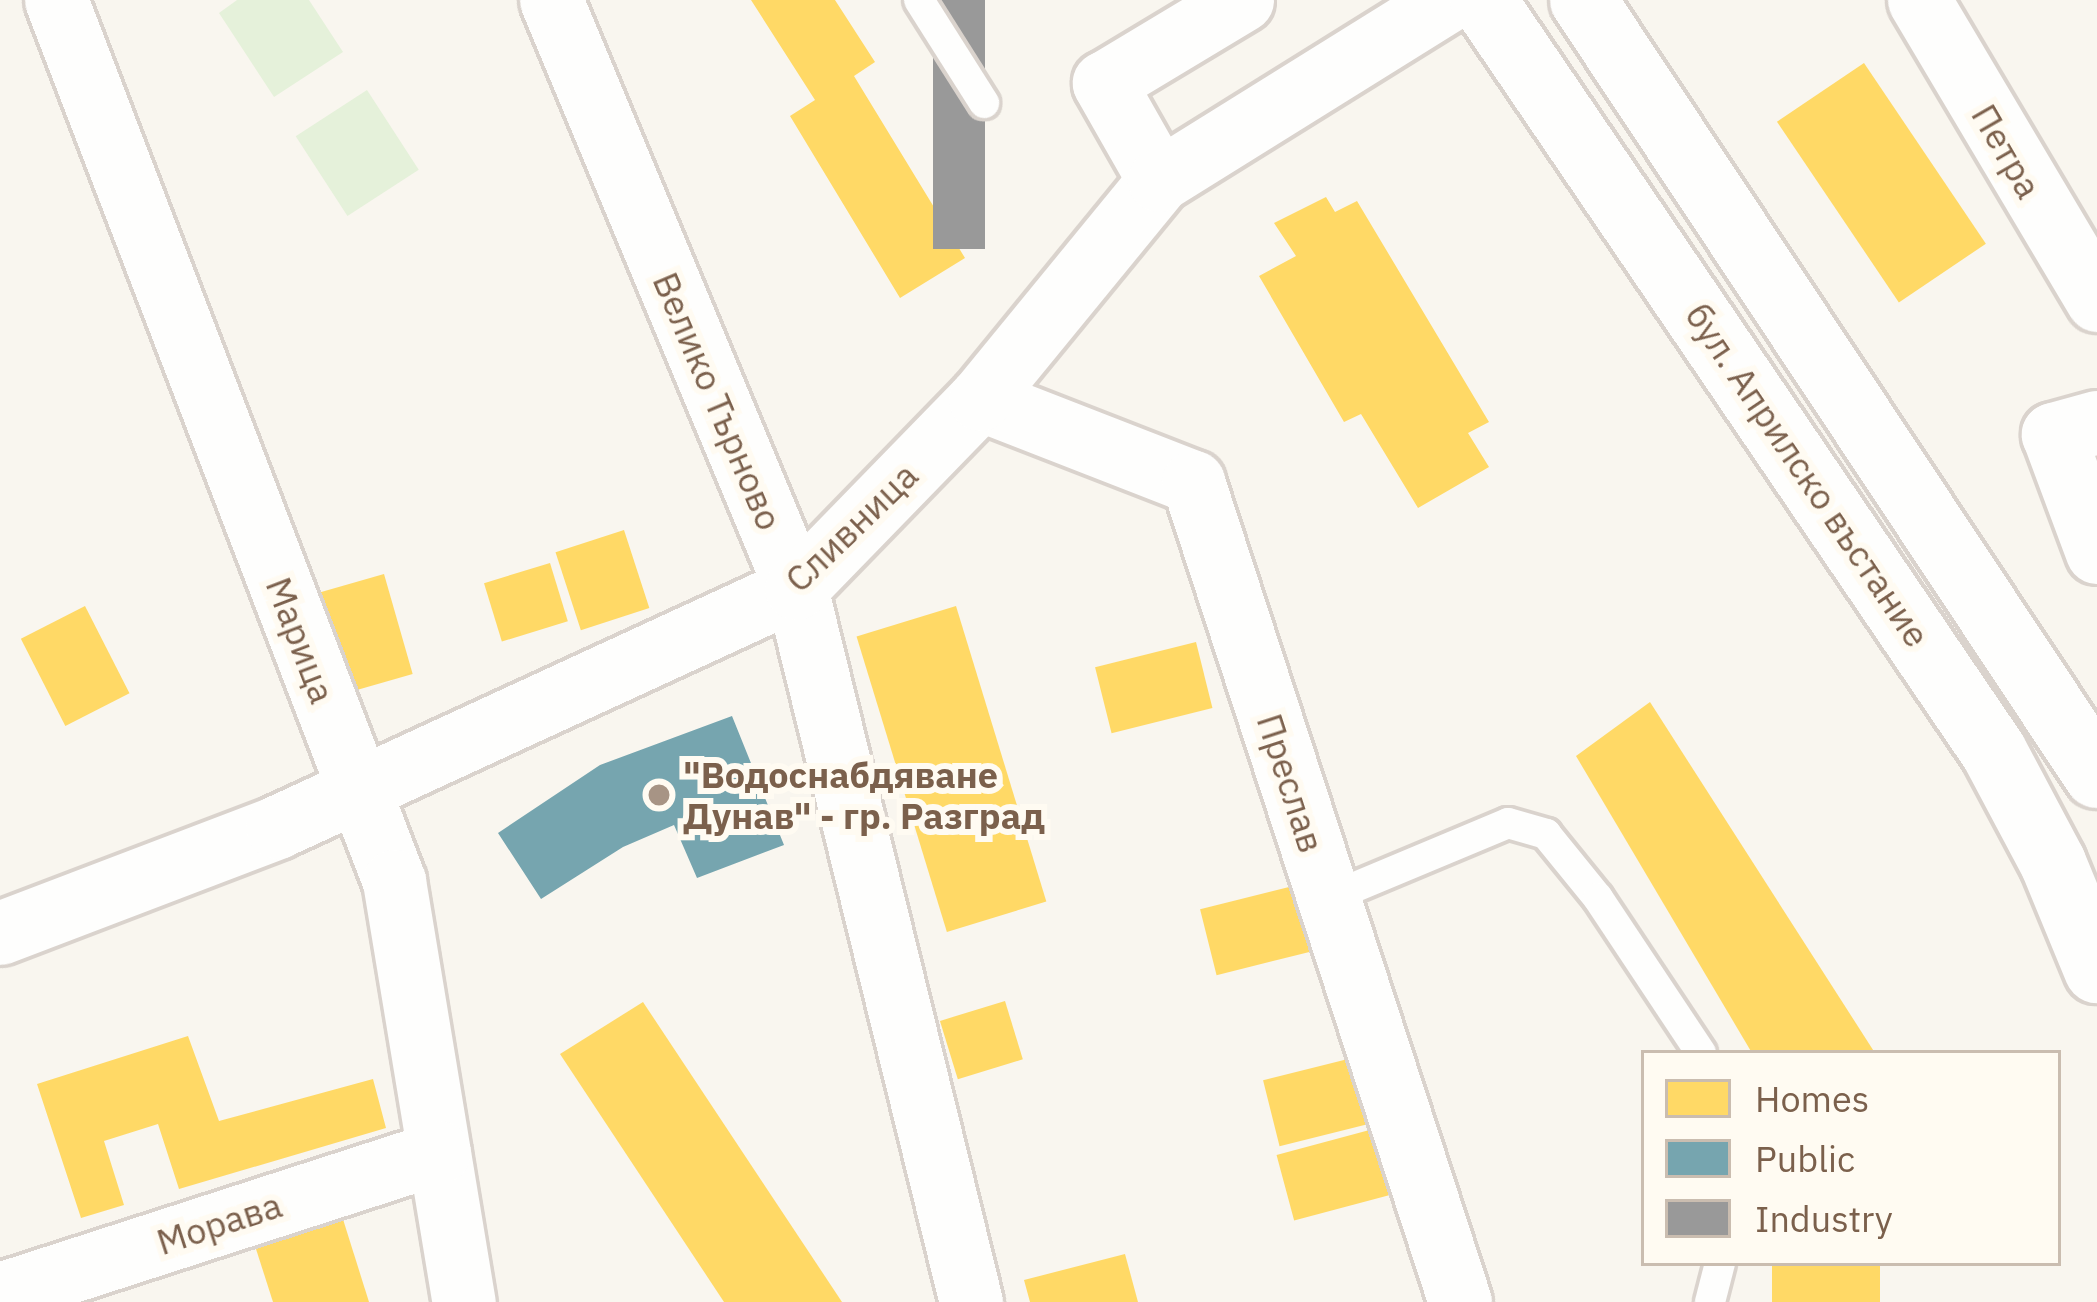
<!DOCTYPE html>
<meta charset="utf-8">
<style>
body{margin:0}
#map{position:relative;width:2097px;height:1302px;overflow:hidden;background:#f9f6ef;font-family:"IBM Plex Sans",sans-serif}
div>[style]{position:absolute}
.green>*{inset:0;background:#e5f1da;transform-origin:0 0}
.homes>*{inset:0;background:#ffd966;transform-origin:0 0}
.public>*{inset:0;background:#76a5af}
.industry>*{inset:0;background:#999;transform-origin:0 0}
.roads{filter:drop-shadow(3px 0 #dad3cd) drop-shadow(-3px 0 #dad3cd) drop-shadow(0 3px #dad3cd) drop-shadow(0 -3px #dad3cd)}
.service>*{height:30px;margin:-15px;padding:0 15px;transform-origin:15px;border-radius:15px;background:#fefefd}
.minor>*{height:63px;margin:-31.5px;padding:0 31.5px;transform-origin:31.5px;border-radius:31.5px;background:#fefefd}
.tertiary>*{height:66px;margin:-33px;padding:0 33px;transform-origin:33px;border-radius:33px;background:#fefefd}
.dots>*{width:33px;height:33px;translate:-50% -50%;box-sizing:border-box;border:6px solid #fffbf2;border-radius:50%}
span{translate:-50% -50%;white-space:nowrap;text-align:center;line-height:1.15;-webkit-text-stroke:12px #fffbf2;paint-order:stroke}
.street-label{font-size:36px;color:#7b604c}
.poi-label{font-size:36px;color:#7b604c;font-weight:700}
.left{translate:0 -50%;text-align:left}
.legend{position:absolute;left:1641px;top:1050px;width:420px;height:216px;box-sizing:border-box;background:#fffbf2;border:3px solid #cabdb0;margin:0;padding:15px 21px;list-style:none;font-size:36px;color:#7b604c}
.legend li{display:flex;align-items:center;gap:24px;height:60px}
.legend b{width:60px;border:3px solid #cabdb0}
</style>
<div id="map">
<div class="green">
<i style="clip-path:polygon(237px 0,309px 0,343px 52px,274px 97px,219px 13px)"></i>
<i style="left:367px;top:90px;width:95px;height:85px;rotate:57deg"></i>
</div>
<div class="homes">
<i style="clip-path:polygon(751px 0,835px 0,875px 62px,854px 76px,965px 258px,900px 298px,790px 116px,815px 100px)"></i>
<i style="left:1864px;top:63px;width:218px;height:105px;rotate:56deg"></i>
<i style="clip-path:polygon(1326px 197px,1335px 212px,1357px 201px,1489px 422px,1468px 433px,1489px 467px,1418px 508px,1361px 414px,1344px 422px,1259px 276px,1296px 256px,1274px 223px)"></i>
<i style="left:624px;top:530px;width:82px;height:72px;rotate:72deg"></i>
<i style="left:550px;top:563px;width:61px;height:69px;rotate:73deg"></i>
<i style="left:384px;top:574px;width:104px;height:68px;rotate:74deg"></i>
<i style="left:85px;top:606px;width:98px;height:72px;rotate:63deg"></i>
<i style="left:956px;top:606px;width:309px;height:104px;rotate:73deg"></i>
<i style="left:1196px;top:642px;width:68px;height:104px;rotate:76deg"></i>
<i style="clip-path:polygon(1650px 702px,1875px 1053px,1752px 1053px,1576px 756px)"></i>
<i style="left:1301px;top:884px;width:68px;height:104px;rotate:76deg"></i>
<i style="left:1005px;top:1001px;width:61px;height:68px;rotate:73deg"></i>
<i style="clip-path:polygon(643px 1002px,842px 1302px,724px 1302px,560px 1054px)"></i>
<i style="clip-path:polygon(188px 1036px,219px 1121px,373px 1079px,386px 1128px,179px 1189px,158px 1124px,104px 1141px,124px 1205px,81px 1218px,37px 1084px)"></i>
<i style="left:1364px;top:1055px;width:68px;height:104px;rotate:76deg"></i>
<i style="left:1377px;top:1128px;width:68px;height:104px;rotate:75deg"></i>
<i style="clip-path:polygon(336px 1197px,369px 1302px,273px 1302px,248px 1224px)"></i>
<i style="clip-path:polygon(1125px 1254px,1138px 1302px,1030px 1302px,1024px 1280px)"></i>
<i style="left:1772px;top:1263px;width:108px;height:39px"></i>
</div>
<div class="public">
<i style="clip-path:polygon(732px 716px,784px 845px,697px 878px,674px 825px,623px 847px,541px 899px,498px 833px,600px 765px)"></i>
</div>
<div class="industry">
<i style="left:933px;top:0;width:52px;height:249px"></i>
</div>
<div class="roads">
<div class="service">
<i style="left:919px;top:0;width:122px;rotate:57.7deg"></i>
<i style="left:1329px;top:898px;width:194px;rotate:-22.7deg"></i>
<i style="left:1508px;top:823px;width:40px;rotate:16deg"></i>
<i style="left:1546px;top:834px;width:82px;rotate:50.9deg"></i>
<i style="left:1598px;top:898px;width:186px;rotate:56.4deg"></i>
<i style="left:1710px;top:1302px;width:40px;rotate:-75.6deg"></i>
</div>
<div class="minor">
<i style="left:56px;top:0;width:944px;rotate:69.01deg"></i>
<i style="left:394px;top:881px;width:427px;rotate:80.6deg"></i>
<i style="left:551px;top:0;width:637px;rotate:67.38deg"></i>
<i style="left:796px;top:588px;width:735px;rotate:76.23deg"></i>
<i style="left:1919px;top:0;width:349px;rotate:59.3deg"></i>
<i style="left:1159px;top:180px;width:112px;rotate:-119.6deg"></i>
<i style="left:1104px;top:83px;width:161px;rotate:-31deg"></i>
<i style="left:980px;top:399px;width:229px;rotate:21.3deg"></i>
<i style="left:1193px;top:482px;width:862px;rotate:71.96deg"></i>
<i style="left:2097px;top:422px;width:46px;rotate:164.7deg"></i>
<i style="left:2053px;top:434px;width:126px;rotate:69.6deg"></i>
<i style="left:0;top:933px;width:297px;rotate:-20.9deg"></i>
<i style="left:277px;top:827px;width:571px;rotate:-24.73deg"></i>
<i style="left:796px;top:588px;width:264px;rotate:-45.8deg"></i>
<i style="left:980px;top:399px;width:283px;rotate:-50.7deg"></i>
<i style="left:1159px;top:180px;width:340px;rotate:-31.9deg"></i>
<i style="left:0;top:1294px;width:461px;rotate:-17.9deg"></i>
</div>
<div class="tertiary">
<i style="left:1483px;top:0;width:909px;rotate:55.8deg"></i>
<i style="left:1994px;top:752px;width:126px;rotate:62deg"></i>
<i style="left:2053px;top:863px;width:116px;rotate:67.6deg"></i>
<i style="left:1583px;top:0;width:930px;rotate:56.45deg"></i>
</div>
</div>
<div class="dots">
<i style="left:659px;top:795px;background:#a79485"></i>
</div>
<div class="street-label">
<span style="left:2007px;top:151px;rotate:60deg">Петра</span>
<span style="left:718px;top:401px;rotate:67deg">Велико Търново</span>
<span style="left:1808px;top:475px;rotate:56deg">бул. Априлско въстание</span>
<span style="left:851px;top:527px;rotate:-44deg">Сливница</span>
<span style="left:301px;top:640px;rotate:69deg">Марица</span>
<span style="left:1291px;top:783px;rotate:72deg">Преслав</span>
<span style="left:219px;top:1223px;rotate:-18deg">Морава</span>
</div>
<div class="poi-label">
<span class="left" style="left:683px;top:795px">"Водоснабдяване<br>Дунав" - гр. Разград</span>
</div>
<ul class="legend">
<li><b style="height:33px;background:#ffd966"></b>Homes</li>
<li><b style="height:33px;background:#76a5af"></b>Public</li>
<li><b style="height:33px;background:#999"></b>Industry</li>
</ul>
</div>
